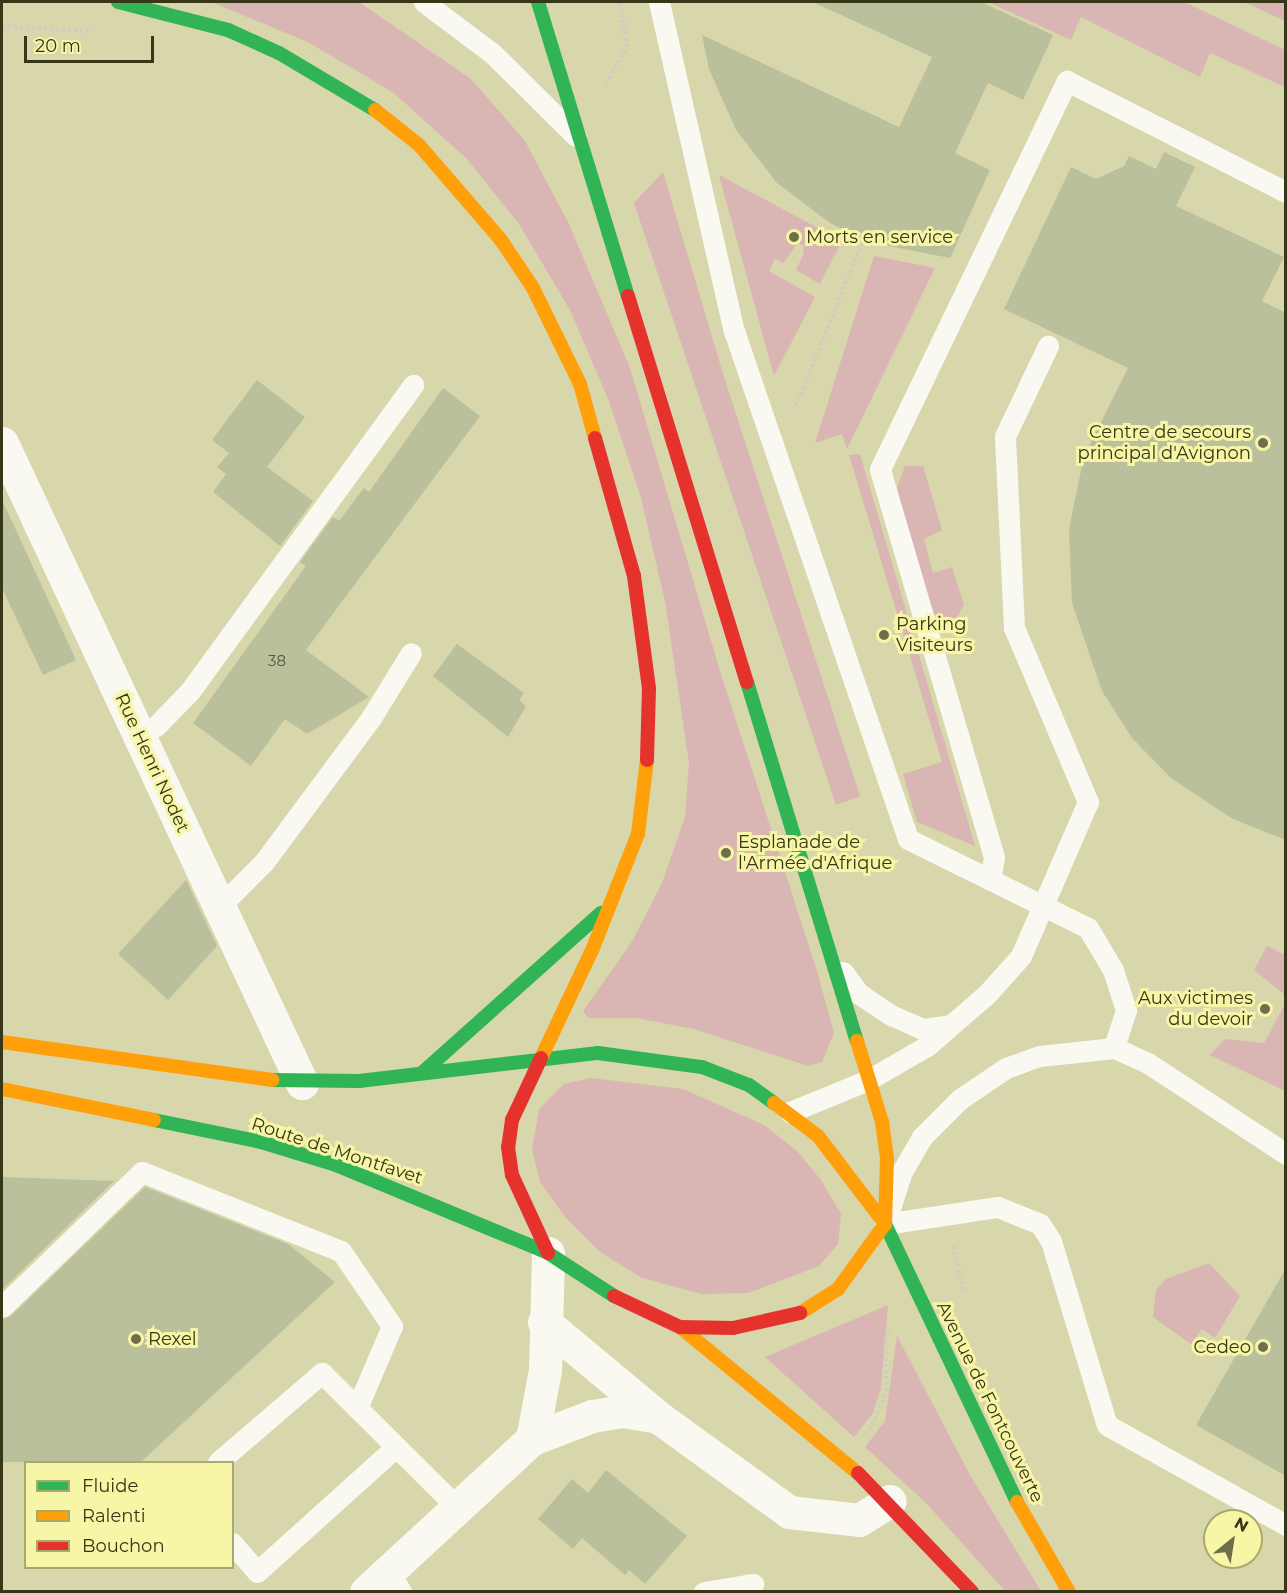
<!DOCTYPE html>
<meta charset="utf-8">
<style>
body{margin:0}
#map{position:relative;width:1287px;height:1593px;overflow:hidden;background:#d8d6ab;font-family:Montserrat,sans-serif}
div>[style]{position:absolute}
.green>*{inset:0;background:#d9b5b3}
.building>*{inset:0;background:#bac09c}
.path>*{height:4px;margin-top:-2px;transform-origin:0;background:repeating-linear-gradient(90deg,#cecec0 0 3px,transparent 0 6px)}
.lane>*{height:21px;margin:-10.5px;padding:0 10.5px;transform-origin:10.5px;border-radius:10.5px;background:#f9f9f2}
.street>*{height:33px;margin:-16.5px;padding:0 16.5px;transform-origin:16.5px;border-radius:16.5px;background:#f9f9f2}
.fast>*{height:14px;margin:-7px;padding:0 7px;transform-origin:7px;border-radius:7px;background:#30b455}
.slow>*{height:14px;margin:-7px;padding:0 7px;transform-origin:7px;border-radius:7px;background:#ff9f0a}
.jam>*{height:14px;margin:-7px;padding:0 7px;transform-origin:7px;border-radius:7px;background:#e5322d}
.dots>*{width:16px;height:16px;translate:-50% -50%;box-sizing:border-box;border:3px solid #f7f5a6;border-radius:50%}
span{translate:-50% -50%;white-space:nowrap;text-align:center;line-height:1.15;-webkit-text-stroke:6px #f7f5a6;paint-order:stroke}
.number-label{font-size:15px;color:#585838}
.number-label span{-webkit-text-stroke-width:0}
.poi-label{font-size:18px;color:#373616}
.left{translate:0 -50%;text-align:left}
.right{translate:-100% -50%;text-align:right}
.street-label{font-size:18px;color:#373616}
.frame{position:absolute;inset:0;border:3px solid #373616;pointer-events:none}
.legend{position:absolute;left:24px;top:1461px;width:210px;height:108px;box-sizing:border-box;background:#f7f5a6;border:2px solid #aaa96c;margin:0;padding:8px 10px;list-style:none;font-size:18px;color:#373616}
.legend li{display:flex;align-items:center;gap:12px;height:30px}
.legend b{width:30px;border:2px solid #aaa96c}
.north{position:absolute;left:1203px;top:1509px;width:60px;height:60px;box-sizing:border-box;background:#f7f5a6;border:2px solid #aaa96c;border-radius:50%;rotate:30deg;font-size:16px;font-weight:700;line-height:24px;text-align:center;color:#373616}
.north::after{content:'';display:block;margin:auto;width:21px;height:27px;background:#6f6e4a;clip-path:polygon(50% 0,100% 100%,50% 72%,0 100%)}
.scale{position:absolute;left:24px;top:36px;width:130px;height:27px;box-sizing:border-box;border:3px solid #373616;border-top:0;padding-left:8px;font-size:18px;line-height:21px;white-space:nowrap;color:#373616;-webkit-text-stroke:4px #f7f5a6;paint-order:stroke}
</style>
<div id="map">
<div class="green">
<i style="clip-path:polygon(211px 2px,359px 2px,471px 79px,525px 141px,569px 224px,630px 368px,720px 671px,817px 971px,834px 1033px,822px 1062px,808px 1066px,694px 1029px,636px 1018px,588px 1018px,583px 1011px,633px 940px,662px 883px,685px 817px,689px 763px,665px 601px,640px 494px,609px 401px,570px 310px,519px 224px,467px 159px,394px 93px,308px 42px)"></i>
<i style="clip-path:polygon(988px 2px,1184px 2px,1285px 50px,1285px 87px,1210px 53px,1200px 77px,1081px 17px,1071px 40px)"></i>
<i style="clip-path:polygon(1244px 2px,1285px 2px,1285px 21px)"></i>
<i style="clip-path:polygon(663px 172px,724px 377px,860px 796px,836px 805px,634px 203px)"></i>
<i style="clip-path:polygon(719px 175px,842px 241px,820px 284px,796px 270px,803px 255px,804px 246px,798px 243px,783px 263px,775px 259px,769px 271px,815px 297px,774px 376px)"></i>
<i style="clip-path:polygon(874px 256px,935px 268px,847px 449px,842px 434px,815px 443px)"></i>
<i style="clip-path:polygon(860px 454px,975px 846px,917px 822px,903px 774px,942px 762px,849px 455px)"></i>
<i style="clip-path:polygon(905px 466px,923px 466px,942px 530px,924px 539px,933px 573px,952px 567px,964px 605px,957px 617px,943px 621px,926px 607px,895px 493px)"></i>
<i style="clip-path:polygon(1267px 946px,1285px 955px,1285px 995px,1254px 970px)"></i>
<i style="clip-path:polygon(1285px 1004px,1285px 1091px,1210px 1055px,1225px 1039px,1264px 1043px)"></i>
<i style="clip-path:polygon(591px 1078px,683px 1089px,764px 1125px,797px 1151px,821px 1180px,841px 1214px,838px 1244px,819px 1266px,748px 1293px,702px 1294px,642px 1278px,600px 1252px,566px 1218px,540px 1182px,532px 1150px,539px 1109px,564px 1084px)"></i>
<i style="clip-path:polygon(1209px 1263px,1240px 1296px,1215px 1338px,1202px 1329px,1191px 1344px,1153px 1317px,1156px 1290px,1166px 1279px)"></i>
<i style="clip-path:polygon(888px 1305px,881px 1388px,873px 1413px,854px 1437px,765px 1357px)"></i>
<i style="clip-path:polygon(897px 1336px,970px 1475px,1041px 1591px,1005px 1591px,926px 1503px,865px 1447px,885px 1421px)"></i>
</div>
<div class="building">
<i style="clip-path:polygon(813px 2px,981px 2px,1053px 35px,1023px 100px,988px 83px,955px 153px,990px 170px,950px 258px,869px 242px,830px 223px,777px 183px,736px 130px,709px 69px,702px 35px,899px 127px,932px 57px)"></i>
<i style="clip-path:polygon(1164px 152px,1195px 167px,1176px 206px,1284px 257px,1262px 301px,1286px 313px,1286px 840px,1233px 819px,1171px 778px,1132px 738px,1102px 691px,1072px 603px,1069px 529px,1084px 456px,1128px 368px,1004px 309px,1071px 167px,1096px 179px,1124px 166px,1129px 156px,1156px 169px)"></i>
<i style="clip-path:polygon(257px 380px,305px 417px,267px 467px,313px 501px,280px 546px,213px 492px,226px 474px,217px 467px,229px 453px,212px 440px)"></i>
<i style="clip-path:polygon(443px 388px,480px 416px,306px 650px,369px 697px,307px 734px,285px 719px,251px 766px,193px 723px,306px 566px,300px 562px,333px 517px,339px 521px,364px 488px,369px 492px)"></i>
<i style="clip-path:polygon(2px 500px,76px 660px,43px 675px,2px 588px)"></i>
<i style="clip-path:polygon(457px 644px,524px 693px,519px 700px,526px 706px,508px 737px,433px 676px)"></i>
<i style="clip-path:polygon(186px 880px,217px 946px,168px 1000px,118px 954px)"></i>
<i style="clip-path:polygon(2px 1177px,114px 1181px,2px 1290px)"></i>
<i style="clip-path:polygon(145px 1187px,288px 1244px,335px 1282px,141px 1462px,2px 1462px,2px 1319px,11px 1316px)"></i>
<i style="clip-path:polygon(1286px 1268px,1286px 1476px,1196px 1425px)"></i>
<i style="clip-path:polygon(606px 1470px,687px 1536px,645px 1584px,629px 1570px,625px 1575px,582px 1538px,573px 1549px,538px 1519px,572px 1479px,588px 1493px)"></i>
</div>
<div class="path">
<i style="left:2px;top:26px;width:89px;rotate:3.2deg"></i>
<i style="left:606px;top:84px;width:43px;rotate:-60.4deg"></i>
<i style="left:627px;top:47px;width:46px;rotate:-98.8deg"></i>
<i style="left:796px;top:406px;width:176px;rotate:-68deg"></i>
<i style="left:953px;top:1246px;width:48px;rotate:76.8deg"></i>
<i style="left:870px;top:1430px;width:43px;rotate:-66.4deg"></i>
<i style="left:887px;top:1391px;width:50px;rotate:-92.3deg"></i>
<i style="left:885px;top:1341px;width:13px;rotate:-63deg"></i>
</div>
<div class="lane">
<i style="left:424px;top:2px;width:85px;rotate:36.9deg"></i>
<i style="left:492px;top:53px;width:118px;rotate:44.7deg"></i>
<i style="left:659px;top:2px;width:337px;rotate:77.2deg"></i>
<i style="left:734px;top:331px;width:537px;rotate:71.09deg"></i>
<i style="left:908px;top:839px;width:201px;rotate:26.3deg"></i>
<i style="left:1088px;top:928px;width:49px;rotate:59.2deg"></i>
<i style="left:1113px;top:970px;width:42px;rotate:72deg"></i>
<i style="left:1126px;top:1010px;width:40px;rotate:108deg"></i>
<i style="left:137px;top:733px;width:20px;rotate:-20deg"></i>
<i style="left:156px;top:726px;width:49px;rotate:-45.8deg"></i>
<i style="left:190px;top:691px;width:379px;rotate:-53.9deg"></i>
<i style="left:990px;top:880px;width:23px;rotate:-80deg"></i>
<i style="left:994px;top:857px;width:404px;rotate:-106.4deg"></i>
<i style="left:880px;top:469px;width:431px;rotate:-64.3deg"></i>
<i style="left:1067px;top:81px;width:246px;rotate:26.9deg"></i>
<i style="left:220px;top:906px;width:62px;rotate:-45deg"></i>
<i style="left:264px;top:862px;width:179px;rotate:-53.4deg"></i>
<i style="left:371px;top:718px;width:76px;rotate:-58.4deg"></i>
<i style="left:843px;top:972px;width:26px;rotate:54deg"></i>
<i style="left:858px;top:993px;width:40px;rotate:34deg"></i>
<i style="left:891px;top:1015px;width:35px;rotate:24deg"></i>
<i style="left:923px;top:1029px;width:27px;rotate:-8deg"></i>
<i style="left:790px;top:1112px;width:84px;rotate:-22.3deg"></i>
<i style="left:868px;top:1080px;width:68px;rotate:-30deg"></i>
<i style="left:927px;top:1046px;width:79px;rotate:-40.9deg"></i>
<i style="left:987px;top:994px;width:51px;rotate:-48.2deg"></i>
<i style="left:1021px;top:956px;width:168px;rotate:-66.5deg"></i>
<i style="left:1088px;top:802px;width:189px;rotate:-113deg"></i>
<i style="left:1014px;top:628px;width:192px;rotate:-92.7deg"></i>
<i style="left:1005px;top:436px;width:100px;rotate:-64.5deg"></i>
<i style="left:1286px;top:1154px;width:165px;rotate:-146.6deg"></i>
<i style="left:1148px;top:1063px;width:37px;rotate:-156deg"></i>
<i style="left:1114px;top:1048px;width:75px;rotate:173.9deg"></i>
<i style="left:1039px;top:1056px;width:35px;rotate:160deg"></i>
<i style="left:1006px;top:1068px;width:55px;rotate:146deg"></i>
<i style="left:960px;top:1099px;width:54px;rotate:135deg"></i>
<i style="left:922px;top:1137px;width:39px;rotate:120deg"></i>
<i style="left:902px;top:1171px;width:56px;rotate:107.8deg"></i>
<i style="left:885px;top:1224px;width:114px;rotate:-8.6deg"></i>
<i style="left:998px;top:1207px;width:45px;rotate:22deg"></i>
<i style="left:1040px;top:1224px;width:20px;rotate:57deg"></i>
<i style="left:1051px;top:1241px;width:192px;rotate:73.1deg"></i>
<i style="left:1107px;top:1425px;width:205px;rotate:29.2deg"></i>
<i style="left:2px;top:1307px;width:194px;rotate:-44deg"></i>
<i style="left:142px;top:1172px;width:214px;rotate:21.7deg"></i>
<i style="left:341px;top:1251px;width:91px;rotate:55.8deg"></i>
<i style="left:392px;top:1326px;width:89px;rotate:113.1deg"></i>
<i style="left:218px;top:1462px;width:137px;rotate:-40.6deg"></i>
<i style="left:322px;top:1373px;width:189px;rotate:44.8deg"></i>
<i style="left:232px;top:1543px;width:38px;rotate:49deg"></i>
<i style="left:257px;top:1572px;width:187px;rotate:-42deg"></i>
<i style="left:388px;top:1570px;width:26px;rotate:59deg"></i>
<i style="left:704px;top:1592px;width:50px;rotate:-9.3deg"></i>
</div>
<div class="street">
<i style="left:2px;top:443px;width:707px;rotate:64.89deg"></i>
<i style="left:544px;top:1322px;width:148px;rotate:39.8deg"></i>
<i style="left:658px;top:1417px;width:162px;rotate:35.9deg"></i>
<i style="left:789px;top:1512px;width:70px;rotate:6.5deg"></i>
<i style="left:859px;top:1520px;width:36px;rotate:-32deg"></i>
<i style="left:532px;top:1439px;width:70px;rotate:-79.3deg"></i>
<i style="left:545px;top:1370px;width:117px;rotate:-88.5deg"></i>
<i style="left:366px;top:1592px;width:226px;rotate:-42.7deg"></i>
<i style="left:532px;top:1439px;width:64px;rotate:-21deg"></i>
<i style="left:592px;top:1416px;width:30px;rotate:-9deg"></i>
<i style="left:622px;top:1411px;width:36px;rotate:9deg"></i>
</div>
<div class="fast">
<i style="left:118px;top:2px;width:114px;rotate:14.3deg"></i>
<i style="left:228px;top:30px;width:56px;rotate:24.3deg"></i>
<i style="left:279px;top:53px;width:112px;rotate:30.7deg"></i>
<i style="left:538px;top:2px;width:307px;rotate:73deg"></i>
<i style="left:747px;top:682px;width:375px;rotate:73deg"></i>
<i style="left:423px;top:1072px;width:239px;rotate:-41.8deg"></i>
<i style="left:272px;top:1080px;width:87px;rotate:0.7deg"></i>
<i style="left:359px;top:1081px;width:241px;rotate:-6.7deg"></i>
<i style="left:598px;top:1053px;width:105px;rotate:7.7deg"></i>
<i style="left:702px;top:1067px;width:50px;rotate:21deg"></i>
<i style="left:749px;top:1085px;width:31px;rotate:36deg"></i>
<i style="left:154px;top:1120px;width:109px;rotate:11.6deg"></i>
<i style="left:261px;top:1142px;width:78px;rotate:17deg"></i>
<i style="left:336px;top:1165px;width:230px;rotate:22.5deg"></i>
<i style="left:548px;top:1253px;width:79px;rotate:33.1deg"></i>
<i style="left:885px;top:1224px;width:308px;rotate:64.6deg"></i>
</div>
<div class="slow">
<i style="left:375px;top:110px;width:56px;rotate:38.5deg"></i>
<i style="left:419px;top:145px;width:125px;rotate:49.2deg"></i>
<i style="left:501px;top:240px;width:58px;rotate:56.3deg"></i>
<i style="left:533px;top:288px;width:107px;rotate:63.9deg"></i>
<i style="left:580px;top:384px;width:56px;rotate:74.5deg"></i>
<i style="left:857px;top:1041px;width:85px;rotate:72.8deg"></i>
<i style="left:882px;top:1122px;width:36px;rotate:82deg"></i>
<i style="left:887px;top:1158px;width:66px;rotate:91.7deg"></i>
<i style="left:2px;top:1042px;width:273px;rotate:8deg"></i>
<i style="left:541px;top:1058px;width:122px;rotate:-64.7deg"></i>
<i style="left:593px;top:948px;width:123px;rotate:-68.5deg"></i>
<i style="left:638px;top:834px;width:75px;rotate:-83.1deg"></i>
<i style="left:2px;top:1089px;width:155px;rotate:11.5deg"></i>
<i style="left:774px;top:1103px;width:55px;rotate:36.9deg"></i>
<i style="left:818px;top:1136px;width:111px;rotate:52.7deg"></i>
<i style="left:885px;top:1224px;width:80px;rotate:125.9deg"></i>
<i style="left:838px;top:1289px;width:45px;rotate:147.7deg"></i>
<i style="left:680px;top:1327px;width:230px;rotate:39.4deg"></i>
<i style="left:1017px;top:1502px;width:104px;rotate:60deg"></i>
</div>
<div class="jam">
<i style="left:628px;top:296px;width:404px;rotate:72.9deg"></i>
<i style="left:595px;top:438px;width:143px;rotate:74.2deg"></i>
<i style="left:634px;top:576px;width:113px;rotate:82.4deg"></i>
<i style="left:649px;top:688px;width:72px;rotate:91.6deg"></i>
<i style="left:541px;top:1058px;width:68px;rotate:115.1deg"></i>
<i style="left:512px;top:1120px;width:27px;rotate:98deg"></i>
<i style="left:508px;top:1147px;width:28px;rotate:82deg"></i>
<i style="left:512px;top:1175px;width:86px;rotate:65.2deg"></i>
<i style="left:614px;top:1296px;width:73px;rotate:25.2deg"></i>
<i style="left:680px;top:1327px;width:53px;rotate:1.1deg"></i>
<i style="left:733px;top:1328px;width:69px;rotate:-12.6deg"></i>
<i style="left:858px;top:1473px;width:165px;rotate:46.2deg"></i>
</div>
<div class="dots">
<i style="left:794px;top:237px;background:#6f6e4a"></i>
<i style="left:1263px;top:443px;background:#6f6e4a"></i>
<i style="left:884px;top:635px;background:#6f6e4a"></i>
<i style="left:726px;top:853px;background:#6f6e4a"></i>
<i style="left:1265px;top:1009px;background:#6f6e4a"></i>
<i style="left:136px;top:1339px;background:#6f6e4a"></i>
<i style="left:1263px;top:1347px;background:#6f6e4a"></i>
</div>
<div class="number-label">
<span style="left:277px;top:661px">38</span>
</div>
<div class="poi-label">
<span class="left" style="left:806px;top:237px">Morts en service</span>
<span class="right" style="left:1251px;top:443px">Centre de secours<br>principal d'Avignon</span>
<span class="left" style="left:896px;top:635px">Parking<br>Visiteurs</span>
<span class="left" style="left:738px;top:853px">Esplanade de<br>l'Armée d'Afrique</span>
<span class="right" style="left:1253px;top:1009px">Aux victimes<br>du devoir</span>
<span class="left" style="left:148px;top:1339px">Rexel</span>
<span class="right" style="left:1251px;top:1347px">Cedeo</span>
</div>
<div class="street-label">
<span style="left:152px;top:763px;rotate:65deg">Rue Henri Nodet</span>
<span style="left:337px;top:1151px;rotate:18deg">Route de Montfavet</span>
<span style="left:990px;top:1402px;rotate:64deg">Avenue de Fontcouverte</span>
</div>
<div class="frame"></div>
<ul class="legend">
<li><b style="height:8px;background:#30b455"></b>Fluide</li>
<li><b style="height:8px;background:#ff9f0a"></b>Ralenti</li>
<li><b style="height:8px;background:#e5322d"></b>Bouchon</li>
</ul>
<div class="north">N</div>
<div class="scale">20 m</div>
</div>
